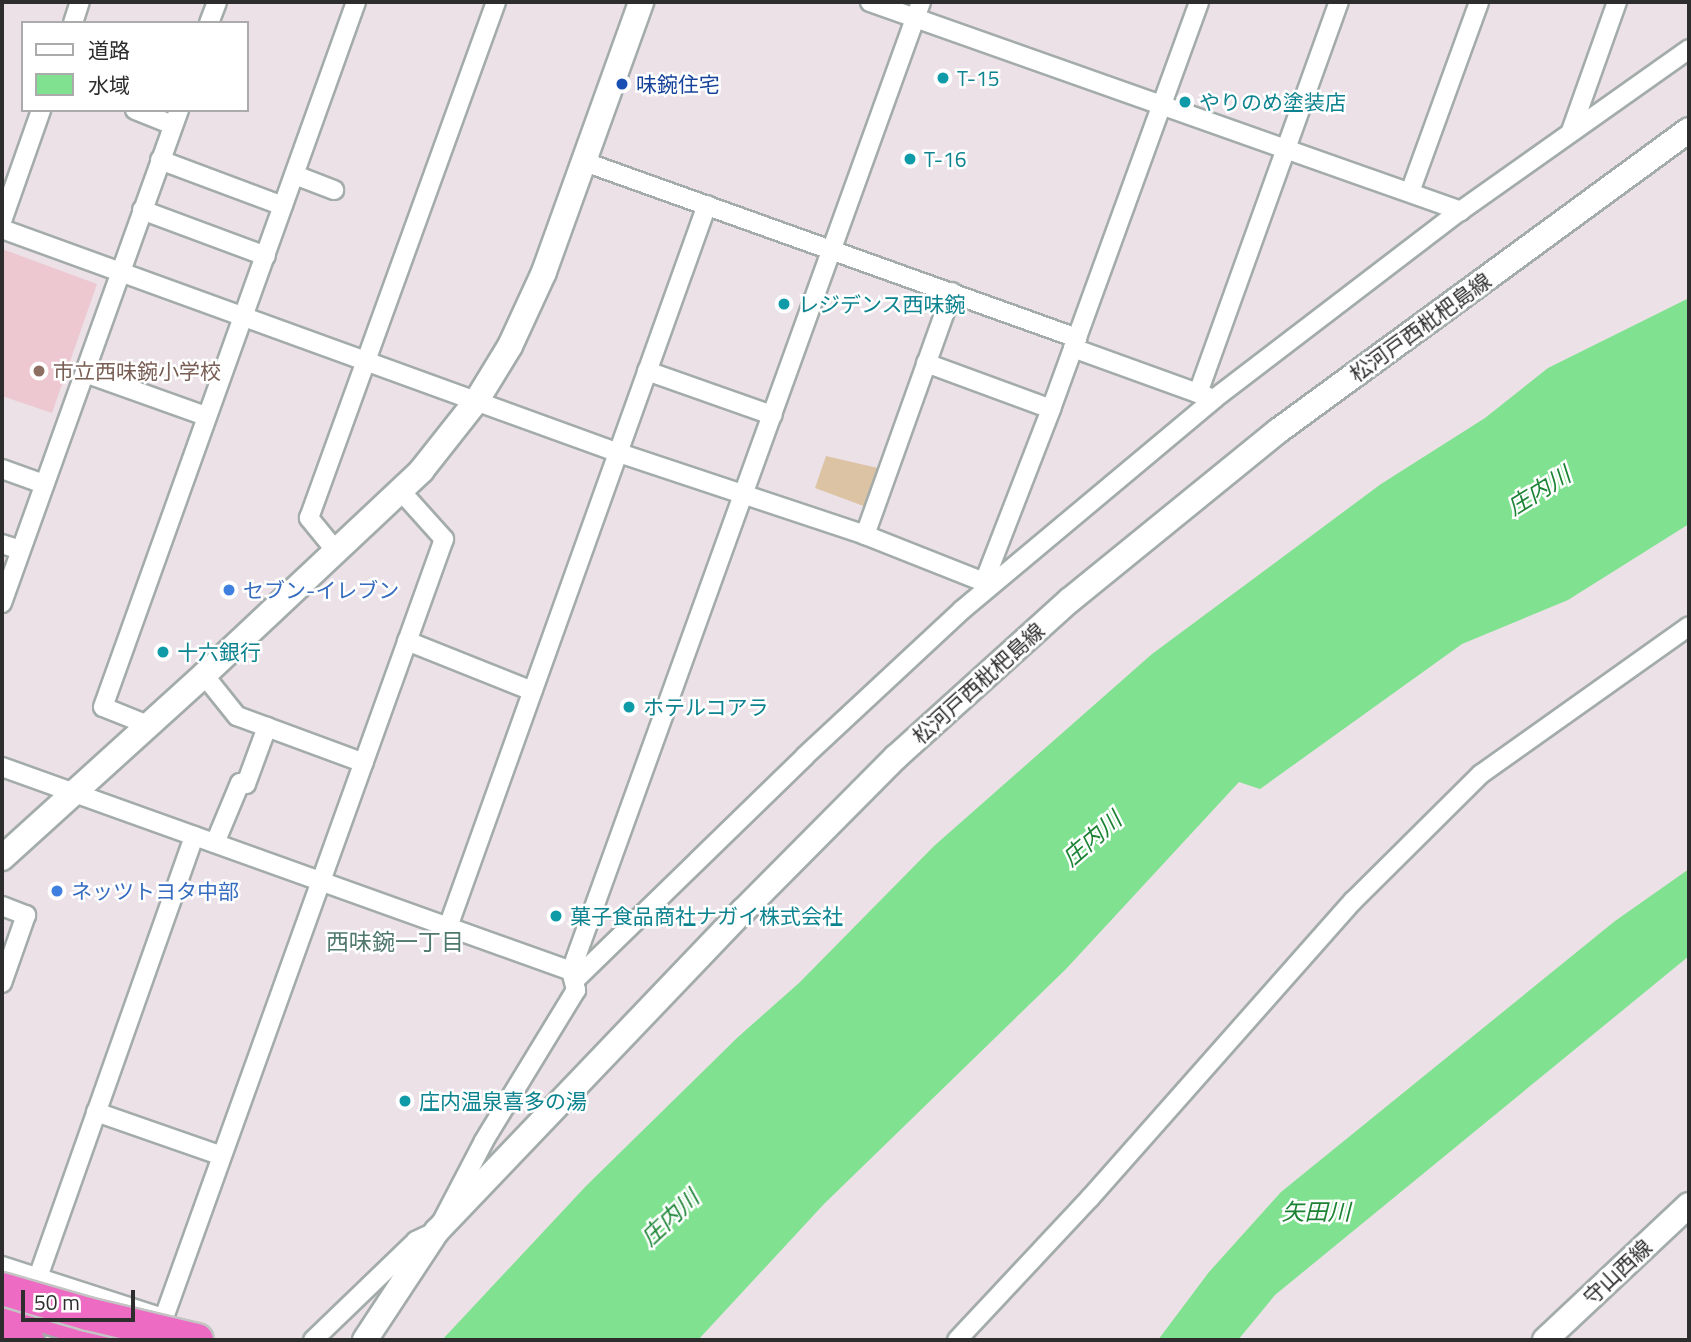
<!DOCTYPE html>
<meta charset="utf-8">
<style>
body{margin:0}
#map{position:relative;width:1691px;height:1342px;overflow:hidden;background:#ece1e7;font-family:"Titillium Web","Noto Sans JP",sans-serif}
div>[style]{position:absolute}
.green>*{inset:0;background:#dcc3a4}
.sand>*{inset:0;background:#edc8d1}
.water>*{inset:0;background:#80e290}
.roads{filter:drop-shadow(2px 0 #a3acaa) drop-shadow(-2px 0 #a3acaa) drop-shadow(0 2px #a3acaa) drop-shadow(0 -2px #a3acaa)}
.street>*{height:18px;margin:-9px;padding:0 9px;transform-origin:9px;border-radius:9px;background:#fff}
.secondary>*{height:24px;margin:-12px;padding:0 12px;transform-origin:12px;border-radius:12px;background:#fff}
.highway>*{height:32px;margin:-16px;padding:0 16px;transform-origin:16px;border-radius:16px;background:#ed6bc2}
.bridges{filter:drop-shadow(2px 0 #c4c4c4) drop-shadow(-2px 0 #c4c4c4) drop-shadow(0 2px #c4c4c4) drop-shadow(0 -2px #c4c4c4)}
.highway-bridge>*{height:32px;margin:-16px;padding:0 16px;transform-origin:16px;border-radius:16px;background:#ed6bc2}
.dots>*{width:19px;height:19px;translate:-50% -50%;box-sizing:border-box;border:4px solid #fff;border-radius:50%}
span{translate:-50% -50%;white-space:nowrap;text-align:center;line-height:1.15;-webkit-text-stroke:5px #fff;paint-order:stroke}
.culture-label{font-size:21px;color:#0d838f}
.left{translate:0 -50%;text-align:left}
.transit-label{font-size:21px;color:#164399}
.street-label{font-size:21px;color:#2d2d2d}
.education-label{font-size:21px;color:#785e54}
.shop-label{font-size:21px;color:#366cbe}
.water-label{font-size:23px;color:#1c8335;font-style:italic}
.neighbourhood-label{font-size:23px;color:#51796e}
.frame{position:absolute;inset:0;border:4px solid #2d2d2d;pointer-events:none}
.legend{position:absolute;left:21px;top:21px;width:228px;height:91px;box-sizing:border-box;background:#fff;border:2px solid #ababab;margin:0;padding:9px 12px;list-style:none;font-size:21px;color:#2d2d2d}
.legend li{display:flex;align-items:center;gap:14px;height:35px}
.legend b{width:35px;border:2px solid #ababab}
.scale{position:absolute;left:21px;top:1290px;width:114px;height:32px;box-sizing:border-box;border:4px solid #2d2d2d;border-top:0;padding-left:9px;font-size:21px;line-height:24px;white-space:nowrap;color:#2d2d2d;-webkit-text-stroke:5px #fff;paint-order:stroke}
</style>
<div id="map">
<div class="green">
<i style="clip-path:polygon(826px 456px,882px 469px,869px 508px,815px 488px)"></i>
</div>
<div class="sand">
<i style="clip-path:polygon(2px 249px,97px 284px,52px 413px,2px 396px)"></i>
</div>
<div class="water">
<i style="clip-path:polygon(1689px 298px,1689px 524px,1568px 600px,1462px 644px,1260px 789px,1239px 782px,1066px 969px,824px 1204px,698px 1340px,442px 1340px,586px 1186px,738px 1037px,799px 983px,934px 846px,1152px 654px,1381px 484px,1485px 418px,1548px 368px)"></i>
<i style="clip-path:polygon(1689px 869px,1689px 956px,1275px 1295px,1238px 1340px,1158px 1340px,1209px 1272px,1281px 1192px,1615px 921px)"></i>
</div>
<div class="roads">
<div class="street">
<i style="left:870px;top:2px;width:627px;rotate:19.48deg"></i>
<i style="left:73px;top:23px;width:22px;rotate:-72deg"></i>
<i style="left:209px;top:23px;width:22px;rotate:-69deg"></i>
<i style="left:135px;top:110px;width:41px;rotate:21.5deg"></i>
<i style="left:1571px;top:131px;width:137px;rotate:-70.4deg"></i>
<i style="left:160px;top:160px;width:131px;rotate:20.5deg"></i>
<i style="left:582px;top:161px;width:526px;rotate:19.68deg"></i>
<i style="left:295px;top:175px;width:42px;rotate:21deg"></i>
<i style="left:1410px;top:192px;width:202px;rotate:-70deg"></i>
<i style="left:142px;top:210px;width:132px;rotate:20.4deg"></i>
<i style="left:2px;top:221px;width:118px;rotate:-70.6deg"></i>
<i style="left:2px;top:229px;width:653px;rotate:19.96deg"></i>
<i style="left:616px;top:452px;width:262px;rotate:18.4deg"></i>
<i style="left:865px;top:535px;width:128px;rotate:21.6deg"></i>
<i style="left:984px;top:582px;width:186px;rotate:-68.8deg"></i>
<i style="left:1051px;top:409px;width:433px;rotate:-70deg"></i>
<i style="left:1073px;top:348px;width:144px;rotate:19.9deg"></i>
<i style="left:926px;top:363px;width:133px;rotate:20.2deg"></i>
<i style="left:647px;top:371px;width:133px;rotate:19.4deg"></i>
<i style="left:85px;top:373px;width:128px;rotate:19.6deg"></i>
<i style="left:1198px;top:393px;width:416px;rotate:-70.2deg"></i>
<i style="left:2px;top:469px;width:45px;rotate:19.7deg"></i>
<i style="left:865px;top:535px;width:258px;rotate:-70.3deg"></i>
<i style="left:2px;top:544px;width:19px;rotate:18deg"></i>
<i style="left:336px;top:551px;width:43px;rotate:-129.3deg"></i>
<i style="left:309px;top:518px;width:549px;rotate:-70.08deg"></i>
<i style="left:2px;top:603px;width:524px;rotate:-70.25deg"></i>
<i style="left:407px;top:641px;width:135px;rotate:21.8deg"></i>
<i style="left:204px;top:675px;width:53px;rotate:51.2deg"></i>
<i style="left:237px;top:716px;width:135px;rotate:20.3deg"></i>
<i style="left:148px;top:725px;width:48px;rotate:-158.2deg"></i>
<i style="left:103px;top:707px;width:749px;rotate:-70.26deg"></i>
<i style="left:2px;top:767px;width:604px;rotate:19.72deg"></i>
<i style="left:571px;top:971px;width:20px;rotate:75deg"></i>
<i style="left:576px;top:990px;width:177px;rotate:121.4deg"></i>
<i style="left:484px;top:1141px;width:102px;rotate:117.6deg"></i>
<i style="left:437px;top:1231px;width:23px;rotate:155deg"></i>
<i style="left:416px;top:1241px;width:143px;rotate:136.1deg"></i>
<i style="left:215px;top:843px;width:65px;rotate:-67.4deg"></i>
<i style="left:240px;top:783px;width:6px;rotate:9deg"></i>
<i style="left:246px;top:784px;width:61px;rotate:-69.8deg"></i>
<i style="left:2px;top:906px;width:26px;rotate:21deg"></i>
<i style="left:26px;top:915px;width:72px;rotate:109.4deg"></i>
<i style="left:448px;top:927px;width:767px;rotate:-70.27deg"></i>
<i style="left:571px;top:971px;width:1030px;rotate:-70.14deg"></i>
<i style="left:575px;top:980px;width:321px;rotate:-44.2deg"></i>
<i style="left:805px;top:756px;width:214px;rotate:-42.9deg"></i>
<i style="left:962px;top:610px;width:329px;rotate:-39.9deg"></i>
<i style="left:1214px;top:399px;width:308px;rotate:-37.4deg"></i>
<i style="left:1459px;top:212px;width:282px;rotate:-35.3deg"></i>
<i style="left:96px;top:1112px;width:133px;rotate:19.2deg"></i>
<i style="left:2px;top:1266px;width:166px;rotate:17.9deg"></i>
<i style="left:37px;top:1280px;width:471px;rotate:-70.5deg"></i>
<i style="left:157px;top:1337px;width:848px;rotate:-70.22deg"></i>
<i style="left:444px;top:539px;width:66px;rotate:-131.9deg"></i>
<i style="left:957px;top:1340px;width:195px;rotate:-46.9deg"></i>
<i style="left:1090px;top:1198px;width:397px;rotate:-48.5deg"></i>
<i style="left:1353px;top:901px;width:180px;rotate:-44.8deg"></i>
<i style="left:1481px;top:774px;width:255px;rotate:-35.4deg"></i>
</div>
<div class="secondary">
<i style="left:2px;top:858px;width:273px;rotate:-42.2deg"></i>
<i style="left:204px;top:675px;width:298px;rotate:-43.2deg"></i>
<i style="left:421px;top:471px;width:90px;rotate:-51.7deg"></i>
<i style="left:477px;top:400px;width:63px;rotate:-58.6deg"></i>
<i style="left:510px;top:346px;width:81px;rotate:-65.3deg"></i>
<i style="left:544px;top:272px;width:287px;rotate:-70.2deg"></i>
<i style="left:365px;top:1340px;width:131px;rotate:-56.6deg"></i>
<i style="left:437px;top:1231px;width:443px;rotate:-46.3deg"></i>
<i style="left:743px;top:911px;width:217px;rotate:-45.2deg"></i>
<i style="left:896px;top:757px;width:234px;rotate:-42.1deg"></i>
<i style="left:1070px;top:600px;width:268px;rotate:-39.1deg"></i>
<i style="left:1278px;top:431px;width:509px;rotate:-36.22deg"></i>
<i style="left:1545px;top:1340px;width:197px;rotate:-43.2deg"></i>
</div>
<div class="highway">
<i style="left:2px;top:1304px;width:125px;rotate:16.7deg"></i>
<i style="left:2px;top:1332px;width:27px;rotate:17deg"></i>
</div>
</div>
<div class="bridges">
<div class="highway-bridge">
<i style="left:2px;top:1289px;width:90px;rotate:16.2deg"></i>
<i style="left:88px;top:1314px;width:112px;rotate:13.4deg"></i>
</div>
</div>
<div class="dots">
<i style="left:943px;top:78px;background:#0f9aa8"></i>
<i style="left:622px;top:84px;background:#1a4fb4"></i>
<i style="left:1185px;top:102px;background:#0f9aa8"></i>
<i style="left:910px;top:159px;background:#0f9aa8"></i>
<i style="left:784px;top:304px;background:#0f9aa8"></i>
<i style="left:39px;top:371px;background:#8d6e63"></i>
<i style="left:229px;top:590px;background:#3f7fe0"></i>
<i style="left:163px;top:652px;background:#0f9aa8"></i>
<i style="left:629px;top:707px;background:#0f9aa8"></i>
<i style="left:57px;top:891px;background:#3f7fe0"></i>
<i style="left:556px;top:916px;background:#0f9aa8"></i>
<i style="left:405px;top:1101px;background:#0f9aa8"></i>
</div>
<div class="culture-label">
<span class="left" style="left:957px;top:78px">T-15</span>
<span class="left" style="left:1199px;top:102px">やりのめ塗装店</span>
<span class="left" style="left:924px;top:159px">T-16</span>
<span class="left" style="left:798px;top:304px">レジデンス西味鋺</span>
<span class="left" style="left:177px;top:652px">十六銀行</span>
<span class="left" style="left:643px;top:707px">ホテルコアラ</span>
<span class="left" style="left:570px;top:916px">菓子食品商社ナガイ株式会社</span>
<span class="left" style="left:419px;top:1101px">庄内温泉喜多の湯</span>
</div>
<div class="transit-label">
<span class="left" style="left:636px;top:84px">味鋺住宅</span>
</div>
<div class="street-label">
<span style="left:1420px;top:327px;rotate:-36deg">松河戸西枇杷島線</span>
<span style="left:978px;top:683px;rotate:-42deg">松河戸西枇杷島線</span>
<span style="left:1617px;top:1272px;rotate:-43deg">守山西線</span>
</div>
<div class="education-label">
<span class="left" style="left:53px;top:371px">市立西味鋺小学校</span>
</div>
<div class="shop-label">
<span class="left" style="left:243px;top:590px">セブン-イレブン</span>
<span class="left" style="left:71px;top:891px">ネッツトヨタ中部</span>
</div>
<div class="water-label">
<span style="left:1539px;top:491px;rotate:-32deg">庄内川</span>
<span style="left:1092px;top:839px;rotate:-41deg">庄内川</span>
<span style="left:1316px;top:1212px">矢田川</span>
<span style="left:670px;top:1218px;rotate:-43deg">庄内川</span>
</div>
<div class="neighbourhood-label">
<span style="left:395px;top:942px">西味鋺一丁目</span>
</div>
<div class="frame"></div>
<ul class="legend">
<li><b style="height:9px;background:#fff"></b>道路</li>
<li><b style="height:19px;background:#80e290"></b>水域</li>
</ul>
<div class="scale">50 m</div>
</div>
